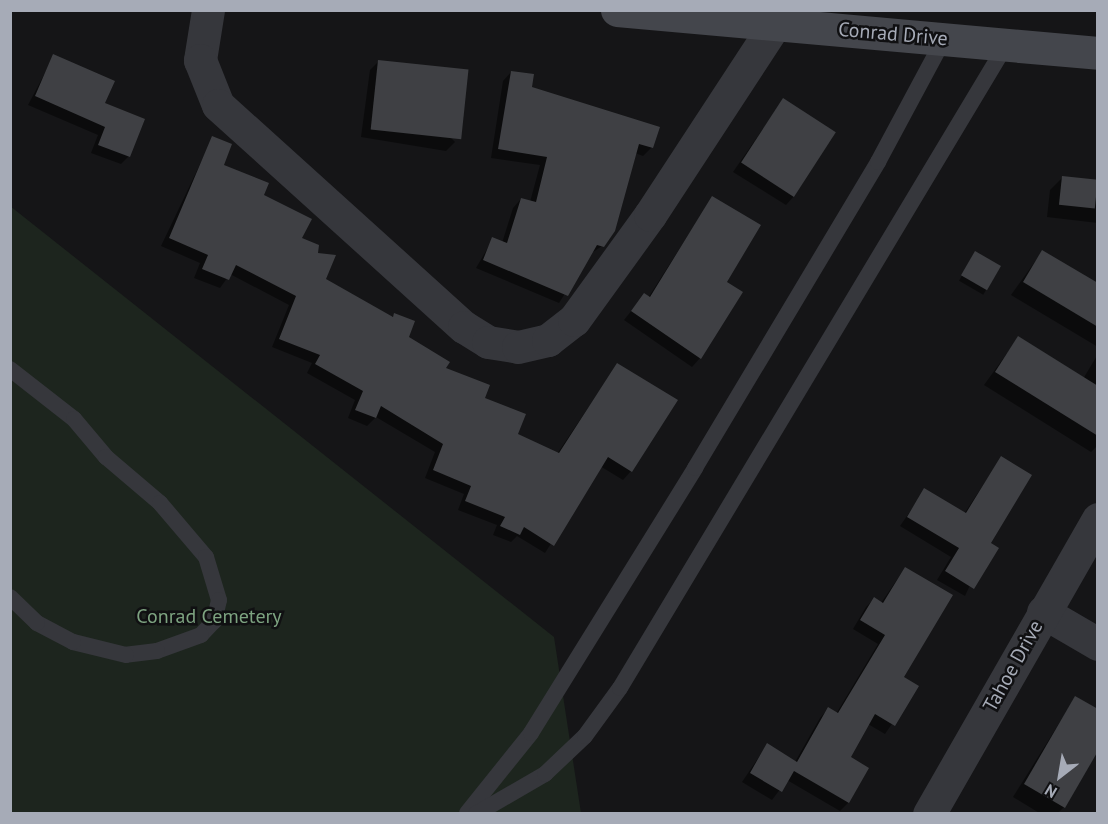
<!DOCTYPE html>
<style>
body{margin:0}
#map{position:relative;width:1108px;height:824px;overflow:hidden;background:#151517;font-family:"PT Sans",sans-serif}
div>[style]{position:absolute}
.green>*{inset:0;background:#1d251e}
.shadow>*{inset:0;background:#0007;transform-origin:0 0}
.building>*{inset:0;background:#3f4044;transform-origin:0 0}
.lane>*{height:16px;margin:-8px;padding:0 8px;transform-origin:8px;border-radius:8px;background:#36373c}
.street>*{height:33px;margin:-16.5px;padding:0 16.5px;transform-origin:16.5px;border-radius:16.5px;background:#36373c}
.secondary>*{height:33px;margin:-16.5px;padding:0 16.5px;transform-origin:16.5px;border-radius:16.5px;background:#44464c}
span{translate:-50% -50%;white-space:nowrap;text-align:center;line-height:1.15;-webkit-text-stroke:5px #101012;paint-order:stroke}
.street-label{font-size:20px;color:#a6abb7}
.park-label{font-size:20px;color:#7da380}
.frame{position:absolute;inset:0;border:12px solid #a6abb7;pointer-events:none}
.north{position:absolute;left:1030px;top:746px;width:60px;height:60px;-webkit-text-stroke:4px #101012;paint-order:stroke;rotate:211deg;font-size:16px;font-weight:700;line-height:24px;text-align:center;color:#a6abb7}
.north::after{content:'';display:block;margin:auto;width:21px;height:27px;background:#a6abb7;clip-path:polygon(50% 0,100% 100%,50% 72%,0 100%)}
</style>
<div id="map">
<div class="green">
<i style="clip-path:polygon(10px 206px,554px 637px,581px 813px,11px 813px)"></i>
</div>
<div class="shadow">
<i style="clip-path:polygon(54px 56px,103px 104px,129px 156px,121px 164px,91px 153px,98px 135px,28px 105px)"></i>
<i style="clip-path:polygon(378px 62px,455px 142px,446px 151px,361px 137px,370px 70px)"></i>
<i style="clip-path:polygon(511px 72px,530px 88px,652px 147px,643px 156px,635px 153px,602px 246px,590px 254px,559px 303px,476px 268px,493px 239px,502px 243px,513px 208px,521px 199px,530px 202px,540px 165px,491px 158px,503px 81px)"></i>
<i style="clip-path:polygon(783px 100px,794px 196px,786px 205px,733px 172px)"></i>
<i style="clip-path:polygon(213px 137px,222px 165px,262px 196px,316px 255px,324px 280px,391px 318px,395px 314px,407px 338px,483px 399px,516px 435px,557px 454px,617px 365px,631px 471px,623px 480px,600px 466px,545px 553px,517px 536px,511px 542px,493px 535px,497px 525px,458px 510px,464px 494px,425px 478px,435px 452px,376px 417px,367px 426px,348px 418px,355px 400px,307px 373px,312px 363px,272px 347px,289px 305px,230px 274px,220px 288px,194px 278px,200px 263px,161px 246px)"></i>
<i style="clip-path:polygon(1062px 178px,1098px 181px,1098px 223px,1047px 217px,1050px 190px)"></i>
<i style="clip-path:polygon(712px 198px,725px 282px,700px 358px,692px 367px,624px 320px,644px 295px,648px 298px)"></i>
<i style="clip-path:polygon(1042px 252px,1098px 285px,1098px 347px,1011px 295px)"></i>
<i style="left:975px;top:253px;width:28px;height:32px;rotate:30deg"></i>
<i style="clip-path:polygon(1018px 338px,1083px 379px,1098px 354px,1098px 445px,1091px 452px,984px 385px)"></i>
<i style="clip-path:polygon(1001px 458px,989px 544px,965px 596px,937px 580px,951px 557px,900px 526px,925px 490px,964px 514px)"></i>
<i style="clip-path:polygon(905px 568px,902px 678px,917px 687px,885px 734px,868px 724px,849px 758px,848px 803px,840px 811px,787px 780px,772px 800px,742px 782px,767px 745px,795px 762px,820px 718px,828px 709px,836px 714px,878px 644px,853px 629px,866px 607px,874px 599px,881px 603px)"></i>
<i style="clip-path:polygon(1075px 698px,1064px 807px,1057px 814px,1041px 814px,1013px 797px)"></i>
</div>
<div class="building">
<i style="clip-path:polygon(53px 54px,115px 81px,105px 103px,145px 119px,130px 157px,98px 145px,105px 127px,35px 96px)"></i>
<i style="left:378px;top:60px;width:91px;height:70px;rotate:6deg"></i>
<i style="clip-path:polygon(511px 71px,534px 74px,532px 87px,660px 127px,653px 148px,639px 144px,615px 231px,604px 247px,597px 245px,568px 296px,483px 260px,492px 237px,507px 243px,521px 198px,536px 202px,547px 157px,498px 149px)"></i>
<i style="left:783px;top:98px;width:63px;height:77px;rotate:33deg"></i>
<i style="clip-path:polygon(212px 136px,232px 144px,224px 165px,269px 183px,264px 195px,312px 219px,302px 238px,319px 245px,318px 253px,336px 255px,326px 279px,393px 317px,394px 313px,415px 321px,409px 337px,450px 362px,446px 368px,490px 385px,485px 398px,526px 414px,518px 434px,559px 453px,617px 363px,678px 400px,632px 472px,608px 457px,554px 546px,524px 527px,520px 535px,500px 526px,505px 517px,465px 501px,471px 486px,433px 470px,443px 444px,381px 406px,376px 418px,355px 410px,363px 391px,315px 364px,320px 355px,279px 339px,296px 296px,236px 265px,229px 280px,202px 269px,208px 255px,169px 238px)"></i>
<i style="left:1062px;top:176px;width:36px;height:29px;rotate:6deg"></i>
<i style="clip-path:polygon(712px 196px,761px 225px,727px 282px,743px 292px,701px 359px,631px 311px,644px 293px,650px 297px)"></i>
<i style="clip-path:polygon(1042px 250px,1098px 283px,1098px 327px,1023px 282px)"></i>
<i style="left:975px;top:251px;width:30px;height:28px;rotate:30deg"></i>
<i style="clip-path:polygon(1018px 336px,1098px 386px,1098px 436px,995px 372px)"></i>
<i style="clip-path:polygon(1001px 456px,1032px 475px,991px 543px,999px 548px,974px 589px,945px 571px,959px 548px,907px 517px,924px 488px,966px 513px)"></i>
<i style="clip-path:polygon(905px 567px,953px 595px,904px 677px,919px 686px,895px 726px,875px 714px,851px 757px,869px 768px,849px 803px,794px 771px,782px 792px,750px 773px,767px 743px,797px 762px,828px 707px,838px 713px,885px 635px,860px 620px,874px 597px,883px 603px)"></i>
<i style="clip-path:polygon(1075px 696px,1098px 709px,1098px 751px,1065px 808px,1024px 784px)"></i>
</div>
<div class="lane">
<i style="left:10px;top:369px;width:81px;rotate:38deg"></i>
<i style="left:74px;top:419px;width:50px;rotate:49.9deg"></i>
<i style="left:106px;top:457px;width:71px;rotate:40.4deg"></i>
<i style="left:160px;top:503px;width:71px;rotate:49.6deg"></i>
<i style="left:206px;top:557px;width:45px;rotate:73.2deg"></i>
<i style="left:219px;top:600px;width:22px;rotate:103deg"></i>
<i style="left:214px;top:621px;width:19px;rotate:133deg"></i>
<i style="left:201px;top:635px;width:47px;rotate:160deg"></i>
<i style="left:157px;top:651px;width:31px;rotate:173deg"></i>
<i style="left:126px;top:655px;width:55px;rotate:-166.2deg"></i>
<i style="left:73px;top:642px;width:41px;rotate:-152.2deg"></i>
<i style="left:37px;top:623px;width:37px;rotate:-136deg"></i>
<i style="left:467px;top:813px;width:102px;rotate:-51.3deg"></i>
<i style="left:531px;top:733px;width:312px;rotate:-58.2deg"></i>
<i style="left:695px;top:468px;width:357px;rotate:-59.1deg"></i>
<i style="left:878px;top:162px;width:140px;rotate:-61.8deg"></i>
<i style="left:476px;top:814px;width:80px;rotate:-30.1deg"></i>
<i style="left:545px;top:774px;width:55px;rotate:-43.5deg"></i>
<i style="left:585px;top:736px;width:59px;rotate:-53.9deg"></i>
<i style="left:620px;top:688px;width:750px;rotate:-59.02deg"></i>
</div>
<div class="street">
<i style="left:208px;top:10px;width:51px;rotate:99.1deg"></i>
<i style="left:200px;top:60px;width:48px;rotate:68.2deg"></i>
<i style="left:218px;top:105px;width:331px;rotate:42.1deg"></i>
<i style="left:464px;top:327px;width:28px;rotate:32deg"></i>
<i style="left:488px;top:342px;width:30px;rotate:9deg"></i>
<i style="left:518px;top:347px;width:31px;rotate:-13deg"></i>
<i style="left:548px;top:340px;width:33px;rotate:-38deg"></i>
<i style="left:574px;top:320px;width:130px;rotate:-54.1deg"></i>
<i style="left:650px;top:215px;width:228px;rotate:-56.8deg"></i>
<i style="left:1043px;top:612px;width:64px;rotate:30.2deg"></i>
<i style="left:929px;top:814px;width:340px;rotate:-60.2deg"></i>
</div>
<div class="secondary">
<i style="left:617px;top:10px;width:483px;rotate:5.1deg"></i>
</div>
<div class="street-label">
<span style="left:893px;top:34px;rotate:5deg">Conrad Drive</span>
<span style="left:1013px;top:666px;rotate:-61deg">Tahoe Drive</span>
</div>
<div class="park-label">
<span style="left:209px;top:616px">Conrad Cemetery</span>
</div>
<div class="frame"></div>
<div class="north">N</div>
</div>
